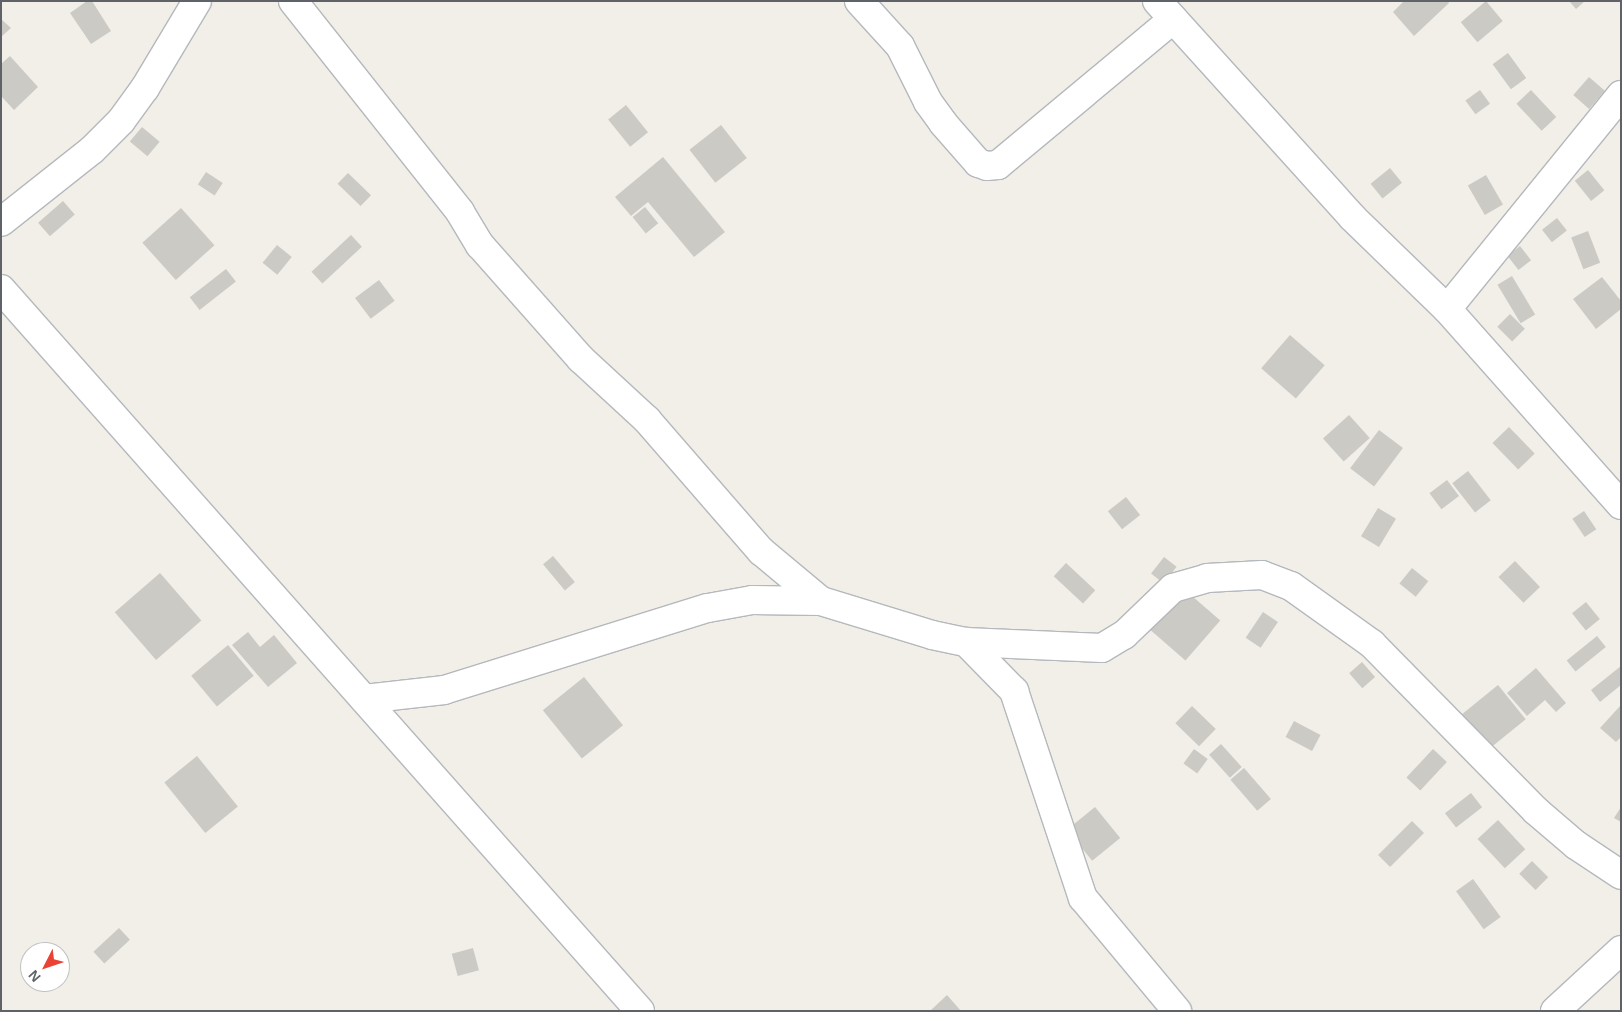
<!DOCTYPE html>
<style>
body{margin:0}
#map{position:relative;width:1622px;height:1012px;overflow:hidden;background:#f1efe8;font-family:Helvetica,sans-serif}
div>[style]{position:absolute}
.building>*{inset:0;background:#cccac5;transform-origin:0 0}
.roads{filter:drop-shadow(1px 0 #b5b8bc) drop-shadow(-1px 0 #b5b8bc) drop-shadow(0 1px #b5b8bc) drop-shadow(0 -1px #b5b8bc)}
.minor>*{height:28px;margin:-14px;padding:0 14px;transform-origin:14px;border-radius:14px;background:#fff}
span{translate:-50% -50%;white-space:nowrap;text-align:center;line-height:1.15;-webkit-text-stroke:4px #fff;paint-order:stroke}
.frame{position:absolute;inset:0;border:2px solid #5f6368;pointer-events:none}
.north{position:absolute;left:20px;top:942px;width:50px;height:50px;box-sizing:border-box;background:#fff;border:1px solid #bfc1c3;border-radius:50%;rotate:229deg;font-size:14px;font-weight:700;line-height:20px;text-align:center;color:#5f6368}
.north::after{content:'';display:block;margin:auto;width:18px;height:22px;background:#ea4335;clip-path:polygon(50% 0,100% 100%,50% 72%,0 100%)}
</style>
<div id="map">
<div class="building">
<i style="clip-path:polygon(87px 1px,92px 1px,111px 31px,91px 44px,70px 13px)"></i>
<i style="clip-path:polygon(1404px 1px,1448px 1px,1449px 3px,1414px 36px,1393px 12px)"></i>
<i style="left:1486px;top:1px;width:26px;height:33px;rotate:50deg"></i>
<i style="clip-path:polygon(1569px 1px,1585px 1px,1576px 9px)"></i>
<i style="clip-path:polygon(1px 19px,11px 28px,1px 37px)"></i>
<i style="left:1508px;top:53px;width:31px;height:19px;rotate:54deg"></i>
<i style="clip-path:polygon(10px 56px,38px 87px,14px 110px,1px 96px,1px 64px)"></i>
<i style="left:1589px;top:77px;width:21px;height:24px;rotate:41deg"></i>
<i style="left:1480px;top:90px;width:17px;height:18px;rotate:54deg"></i>
<i style="left:1531px;top:90px;width:37px;height:20px;rotate:47deg"></i>
<i style="left:626px;top:105px;width:35px;height:23px;rotate:51deg"></i>
<i style="left:721px;top:125px;width:42px;height:40px;rotate:52deg"></i>
<i style="left:142px;top:127px;width:23px;height:19px;rotate:40deg"></i>
<i style="clip-path:polygon(663px 157px,725px 232px,694px 257px,648px 202px,631px 216px,615px 197px)"></i>
<i style="left:1390px;top:168px;width:19px;height:25px;rotate:51deg"></i>
<i style="left:1588px;top:170px;width:26px;height:17px;rotate:51deg"></i>
<i style="left:206px;top:172px;width:20px;height:15px;rotate:33deg"></i>
<i style="left:348px;top:173px;width:32px;height:15px;rotate:44deg"></i>
<i style="left:1486px;top:175px;width:34px;height:21px;rotate:60deg"></i>
<i style="left:63px;top:201px;width:18px;height:33px;rotate:49deg"></i>
<i style="left:645px;top:207px;width:21px;height:16px;rotate:51deg"></i>
<i style="left:181px;top:208px;width:50px;height:52px;rotate:48deg"></i>
<i style="left:1557px;top:218px;width:16px;height:19px;rotate:52deg"></i>
<i style="left:1588px;top:231px;width:34px;height:18px;rotate:69deg"></i>
<i style="left:351px;top:235px;width:16px;height:54px;rotate:47deg"></i>
<i style="left:277px;top:245px;width:19px;height:23px;rotate:39deg"></i>
<i style="left:1520px;top:246px;width:18px;height:16px;rotate:52deg"></i>
<i style="left:226px;top:269px;width:16px;height:46px;rotate:52deg"></i>
<i style="left:1512px;top:276px;width:45px;height:17px;rotate:59deg"></i>
<i style="clip-path:polygon(1602px 277px,1621px 301px,1621px 309px,1596px 329px,1573px 299px)"></i>
<i style="left:379px;top:280px;width:26px;height:30px;rotate:53deg"></i>
<i style="left:1510px;top:314px;width:21px;height:18px;rotate:45deg"></i>
<i style="left:1290px;top:335px;width:46px;height:44px;rotate:41deg"></i>
<i style="left:1349px;top:415px;width:31px;height:35px;rotate:48deg"></i>
<i style="left:1509px;top:427px;width:37px;height:23px;rotate:46deg"></i>
<i style="left:1379px;top:430px;width:30px;height:48px;rotate:37deg"></i>
<i style="left:1468px;top:471px;width:37px;height:20px;rotate:52deg"></i>
<i style="left:1447px;top:480px;width:20px;height:22px;rotate:53deg"></i>
<i style="left:1126px;top:497px;width:23px;height:23px;rotate:52deg"></i>
<i style="left:1378px;top:508px;width:21px;height:33px;rotate:31deg"></i>
<i style="left:1584px;top:511px;width:22px;height:14px;rotate:56deg"></i>
<i style="left:553px;top:556px;width:34px;height:13px;rotate:50deg"></i>
<i style="left:1164px;top:557px;width:16px;height:21px;rotate:38deg"></i>
<i style="left:1515px;top:561px;width:36px;height:23px;rotate:46deg"></i>
<i style="left:1066px;top:563px;width:40px;height:18px;rotate:43deg"></i>
<i style="left:1412px;top:568px;width:21px;height:20px;rotate:39deg"></i>
<i style="left:160px;top:573px;width:63px;height:60px;rotate:49deg"></i>
<i style="left:1184px;top:589px;width:48px;height:53px;rotate:41deg"></i>
<i style="left:1586px;top:602px;width:22px;height:18px;rotate:51deg"></i>
<i style="left:1263px;top:612px;width:18px;height:31px;rotate:34deg"></i>
<i style="clip-path:polygon(248px 632px,260px 647px,274px 635px,297px 663px,268px 687px,232px 645px)"></i>
<i style="left:1597px;top:636px;width:14px;height:39px;rotate:51deg"></i>
<i style="left:228px;top:645px;width:40px;height:48px;rotate:50deg"></i>
<i style="left:1362px;top:662px;width:20px;height:17px;rotate:49deg"></i>
<i style="clip-path:polygon(1621px 666px,1621px 685px,1600px 702px,1591px 690px)"></i>
<i style="clip-path:polygon(1536px 668px,1566px 703px,1556px 712px,1545px 700px,1527px 716px,1507px 693px)"></i>
<i style="left:584px;top:677px;width:62px;height:53px;rotate:51deg"></i>
<i style="left:1498px;top:685px;width:44px;height:46px;rotate:51deg"></i>
<i style="clip-path:polygon(1621px 705px,1621px 737px,1616px 742px,1600px 728px)"></i>
<i style="left:1192px;top:706px;width:33px;height:24px;rotate:44deg"></i>
<i style="left:1294px;top:721px;width:30px;height:18px;rotate:28deg"></i>
<i style="left:1221px;top:744px;width:31px;height:16px;rotate:48deg"></i>
<i style="left:1194px;top:749px;width:17px;height:18px;rotate:36deg"></i>
<i style="left:1433px;top:749px;width:19px;height:39px;rotate:43deg"></i>
<i style="left:197px;top:756px;width:65px;height:42px;rotate:51deg"></i>
<i style="left:1244px;top:768px;width:41px;height:18px;rotate:49deg"></i>
<i style="left:1471px;top:793px;width:18px;height:33px;rotate:52deg"></i>
<i style="left:1095px;top:807px;width:40px;height:36px;rotate:51deg"></i>
<i style="clip-path:polygon(1621px 807px,1621px 822px,1614px 818px)"></i>
<i style="left:1498px;top:820px;width:40px;height:28px;rotate:47deg"></i>
<i style="left:1412px;top:821px;width:17px;height:48px;rotate:45deg"></i>
<i style="left:1532px;top:861px;width:23px;height:18px;rotate:45deg"></i>
<i style="left:1473px;top:879px;width:47px;height:21px;rotate:54deg"></i>
<i style="left:119px;top:928px;width:16px;height:35px;rotate:47deg"></i>
<i style="left:473px;top:948px;width:23px;height:22px;rotate:75deg"></i>
<i style="clip-path:polygon(947px 995px,961px 1011px,930px 1011px)"></i>
</div>
<div class="roads">
<div class="minor">
<i style="left:293px;top:1px;width:269px;rotate:51.6deg"></i>
<i style="left:460px;top:212px;width:39px;rotate:59deg"></i>
<i style="left:480px;top:245px;width:152px;rotate:48.5deg"></i>
<i style="left:581px;top:359px;width:90px;rotate:42.7deg"></i>
<i style="left:647px;top:420px;width:174px;rotate:49deg"></i>
<i style="left:761px;top:551px;width:78px;rotate:39.8deg"></i>
<i style="left:821px;top:601px;width:116px;rotate:17deg"></i>
<i style="left:932px;top:635px;width:35px;rotate:12deg"></i>
<i style="left:966px;top:642px;width:136px;rotate:2.5deg"></i>
<i style="left:1102px;top:648px;width:26px;rotate:-31deg"></i>
<i style="left:1124px;top:635px;width:68px;rotate:-43.8deg"></i>
<i style="left:1173px;top:588px;width:35px;rotate:-16deg"></i>
<i style="left:1207px;top:578px;width:55px;rotate:-3.1deg"></i>
<i style="left:1262px;top:575px;width:31px;rotate:21deg"></i>
<i style="left:1291px;top:586px;width:100px;rotate:35.6deg"></i>
<i style="left:1372px;top:644px;width:233px;rotate:45.5deg"></i>
<i style="left:1535px;top:810px;width:54px;rotate:40.5deg"></i>
<i style="left:1576px;top:845px;width:54px;rotate:33.7deg"></i>
<i style="left:859px;top:1px;width:61px;rotate:47.7deg"></i>
<i style="left:900px;top:46px;width:63px;rotate:63.4deg"></i>
<i style="left:928px;top:102px;width:26px;rotate:54deg"></i>
<i style="left:943px;top:123px;width:53px;rotate:48.8deg"></i>
<i style="left:978px;top:163px;width:9px;rotate:18deg"></i>
<i style="left:987px;top:166px;width:11px;rotate:-5deg"></i>
<i style="left:998px;top:165px;width:228px;rotate:-39.8deg"></i>
<i style="left:1157px;top:1px;width:292px;rotate:47.9deg"></i>
<i style="left:1353px;top:218px;width:131px;rotate:44.1deg"></i>
<i style="left:1447px;top:309px;width:262px;rotate:48.4deg"></i>
<i style="left:1px;top:222px;width:116px;rotate:-38.4deg"></i>
<i style="left:92px;top:150px;width:41px;rotate:-45deg"></i>
<i style="left:121px;top:121px;width:41px;rotate:-54deg"></i>
<i style="left:145px;top:88px;width:101px;rotate:-59.1deg"></i>
<i style="left:1px;top:289px;width:964px;rotate:48.49deg"></i>
<i style="left:1447px;top:309px;width:276px;rotate:-50.9deg"></i>
<i style="left:966px;top:642px;width:69px;rotate:45.6deg"></i>
<i style="left:1014px;top:691px;width:218px;rotate:71.6deg"></i>
<i style="left:1083px;top:898px;width:147px;rotate:50.2deg"></i>
<i style="left:364px;top:699px;width:81px;rotate:-6.4deg"></i>
<i style="left:444px;top:690px;width:276px;rotate:-17.3deg"></i>
<i style="left:708px;top:608px;width:45px;rotate:-10.3deg"></i>
<i style="left:752px;top:600px;width:69px;rotate:0.8deg"></i>
<i style="left:1555px;top:1011px;width:90px;rotate:-42.7deg"></i>
</div>
</div>
<div class="frame"></div>
<div class="north">N</div>
</div>
